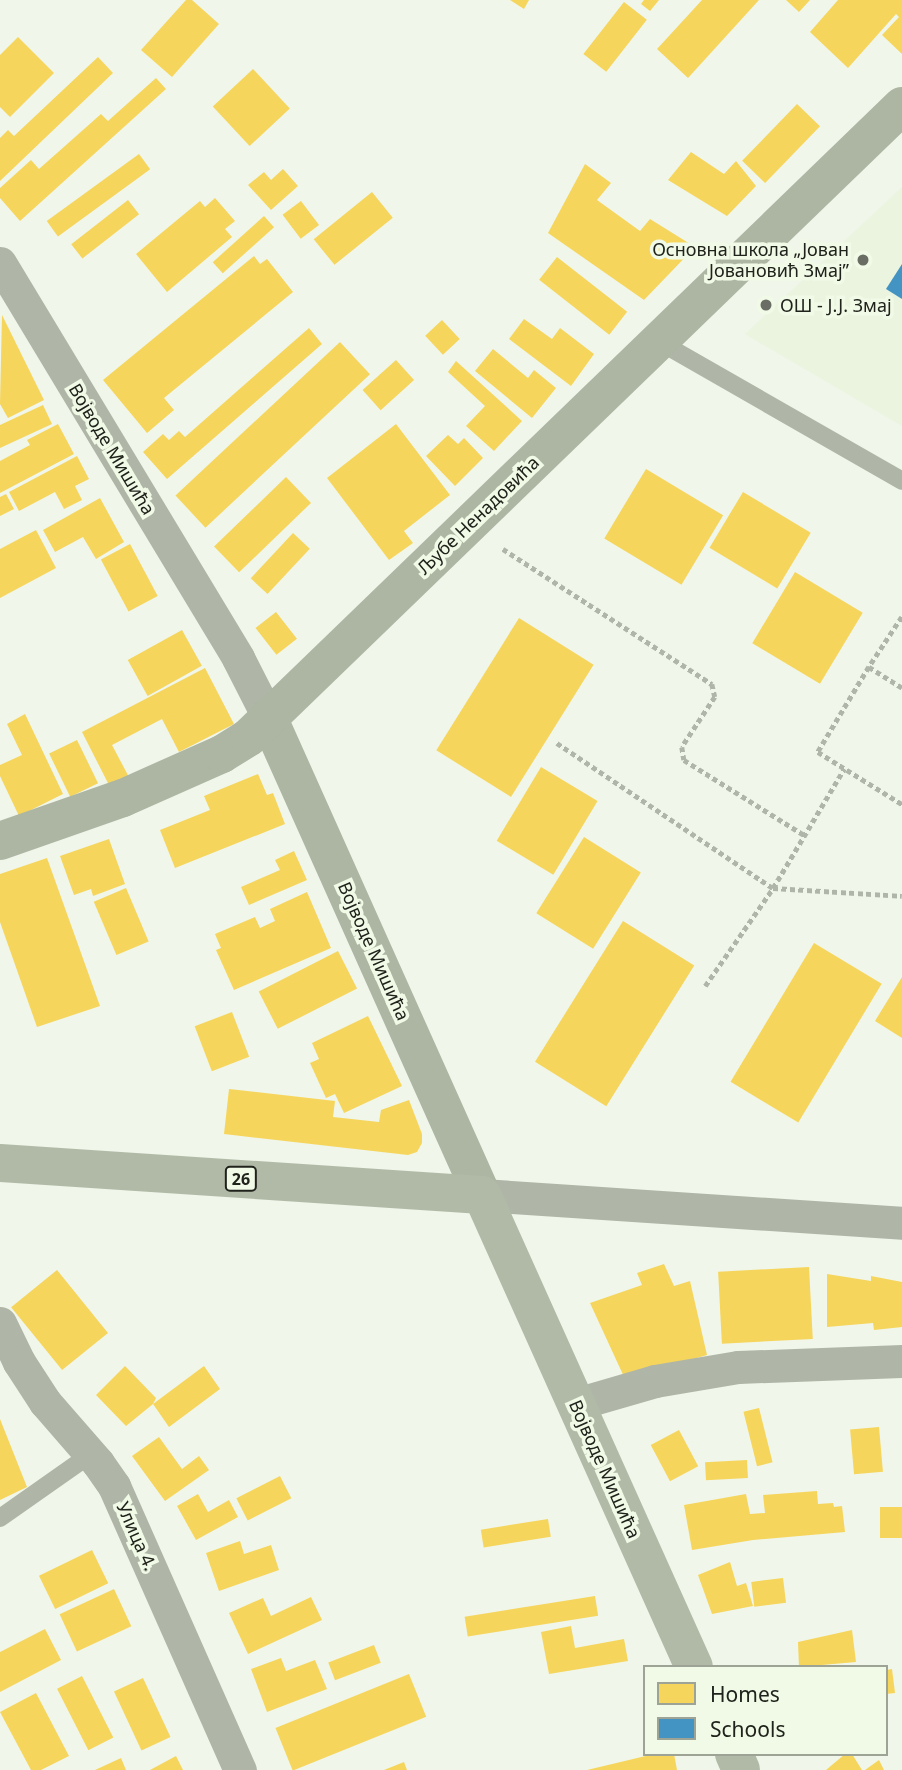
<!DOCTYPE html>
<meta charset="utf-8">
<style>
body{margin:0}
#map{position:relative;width:902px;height:1770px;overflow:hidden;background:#f0f6ea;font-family:"Noto Sans",sans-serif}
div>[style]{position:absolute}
.built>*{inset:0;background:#eaf4df}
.homes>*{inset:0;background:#f6d55c;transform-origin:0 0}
.schools>*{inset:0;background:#4393c3}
.path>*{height:4.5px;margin-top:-2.25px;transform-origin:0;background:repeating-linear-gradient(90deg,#afb5a8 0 5px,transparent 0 8.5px)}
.lane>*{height:18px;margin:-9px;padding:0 9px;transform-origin:9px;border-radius:9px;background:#afb6a7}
.street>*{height:33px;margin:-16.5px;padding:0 16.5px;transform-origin:16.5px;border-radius:16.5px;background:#afb6a7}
.secondary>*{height:38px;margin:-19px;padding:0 19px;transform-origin:19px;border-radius:19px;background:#adb5a3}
.primary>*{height:38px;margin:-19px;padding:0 19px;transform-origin:19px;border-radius:19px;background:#b1baa7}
.dots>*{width:19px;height:19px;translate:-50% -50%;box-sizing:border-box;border:4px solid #f1fae6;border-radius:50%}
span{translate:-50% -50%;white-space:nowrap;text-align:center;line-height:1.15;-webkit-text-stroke:7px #f1fae6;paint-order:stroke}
.shield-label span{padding:2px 5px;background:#f1fae6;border:2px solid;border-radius:5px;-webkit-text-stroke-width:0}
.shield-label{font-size:16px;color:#20231c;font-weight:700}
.poi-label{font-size:18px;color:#20231c}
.right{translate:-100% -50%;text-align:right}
.left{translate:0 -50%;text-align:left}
.street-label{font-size:18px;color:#20231c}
.legend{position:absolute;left:643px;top:1665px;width:245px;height:91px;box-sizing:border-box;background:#f1fae6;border:2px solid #9da495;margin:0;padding:9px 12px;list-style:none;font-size:21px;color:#20231c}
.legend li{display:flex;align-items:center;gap:14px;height:35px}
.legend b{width:35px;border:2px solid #9da495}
</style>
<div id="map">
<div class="built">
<i style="clip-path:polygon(902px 187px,902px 426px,745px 334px)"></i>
</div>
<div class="homes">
<i style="clip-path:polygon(186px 0,192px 0,219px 24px,172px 77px,141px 50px)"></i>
<i style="clip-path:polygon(510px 0,529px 0,524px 9px)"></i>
<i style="clip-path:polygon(644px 0,659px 0,650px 11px,641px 4px)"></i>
<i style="clip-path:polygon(702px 0,759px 0,688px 78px,657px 49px)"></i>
<i style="clip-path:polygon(786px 0,810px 0,799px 12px)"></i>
<i style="clip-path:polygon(838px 0,902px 0,902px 54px,882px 35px,899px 17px,896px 14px,848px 68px,810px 32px)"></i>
<i style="left:624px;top:2px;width:29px;height:66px;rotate:38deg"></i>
<i style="clip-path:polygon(18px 37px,54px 73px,10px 117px,0 107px,0 55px)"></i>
<i style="clip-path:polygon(98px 57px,113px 73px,0 181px,0 138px,8px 130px,14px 136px)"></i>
<i style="left:253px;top:69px;width:54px;height:55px;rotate:47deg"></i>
<i style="clip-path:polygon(156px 78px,166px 89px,20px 221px,0 198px,0 188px,31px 160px,39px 169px,101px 114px,108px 121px)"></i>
<i style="left:797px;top:104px;width:32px;height:79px;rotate:44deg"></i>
<i style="clip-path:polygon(691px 152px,724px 174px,736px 161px,756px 186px,727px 216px,668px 180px)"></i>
<i style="left:139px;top:154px;width:19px;height:114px;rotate:54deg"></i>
<i style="clip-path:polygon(585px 164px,611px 183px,597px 200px,640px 231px,650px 219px,695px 247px,644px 300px,548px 233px)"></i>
<i style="clip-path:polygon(283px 169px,298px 186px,271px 210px,248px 185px,264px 172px,271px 180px)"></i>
<i style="left:372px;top:192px;width:33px;height:75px;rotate:51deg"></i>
<i style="clip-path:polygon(215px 198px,235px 221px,225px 229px,232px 237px,167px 292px,136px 254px,200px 201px,205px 207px)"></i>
<i style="left:128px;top:200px;width:18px;height:72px;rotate:52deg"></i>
<i style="left:301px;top:201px;width:30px;height:23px;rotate:53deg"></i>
<i style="left:264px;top:216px;width:15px;height:69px;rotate:48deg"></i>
<i style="clip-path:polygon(254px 256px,260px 264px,267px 259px,293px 292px,164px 398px,174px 410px,147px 433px,103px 380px)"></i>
<i style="left:557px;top:257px;width:89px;height:29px;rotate:38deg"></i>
<i style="clip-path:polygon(2px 315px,44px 400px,8px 418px,0 404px)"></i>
<i style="clip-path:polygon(524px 319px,552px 339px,560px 328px,594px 354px,571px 386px,509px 339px)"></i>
<i style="left:442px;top:320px;width:26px;height:23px;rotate:47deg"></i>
<i style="clip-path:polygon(309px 328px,322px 344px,167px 479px,143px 452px,163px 434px,169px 440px,179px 431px,185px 437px)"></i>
<i style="left:340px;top:342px;width:44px;height:225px;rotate:47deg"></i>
<i style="clip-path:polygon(493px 349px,528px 378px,534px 370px,556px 388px,532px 418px,475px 371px)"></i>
<i style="left:396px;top:360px;width:27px;height:45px;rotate:48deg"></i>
<i style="clip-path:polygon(456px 361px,522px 421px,494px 451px,466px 426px,485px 406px,448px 372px)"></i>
<i style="clip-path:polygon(43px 405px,52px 424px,0 448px,0 425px)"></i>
<i style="clip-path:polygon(58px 424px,74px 454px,0 493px,0 461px,30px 445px,27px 440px)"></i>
<i style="clip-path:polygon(396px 424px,450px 495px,404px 531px,413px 543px,389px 560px,327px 478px)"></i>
<i style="clip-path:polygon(448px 435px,458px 444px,464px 438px,483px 458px,455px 486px,426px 456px)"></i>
<i style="clip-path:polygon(77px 456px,89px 479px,75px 486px,82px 500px,64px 509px,55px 492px,19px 511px,9px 492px)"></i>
<i style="left:646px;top:469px;width:90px;height:81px;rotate:31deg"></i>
<i style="left:286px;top:477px;width:36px;height:100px;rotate:46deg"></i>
<i style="left:743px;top:492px;width:79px;height:65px;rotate:31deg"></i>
<i style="clip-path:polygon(6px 494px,14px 509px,0 516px,0 497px)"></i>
<i style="clip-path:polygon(100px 498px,124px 542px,96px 559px,83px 537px,55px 552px,43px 530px)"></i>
<i style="clip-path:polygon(36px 530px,56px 568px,0 598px,0 549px)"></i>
<i style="left:293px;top:533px;width:23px;height:62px;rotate:43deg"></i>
<i style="left:130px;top:544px;width:59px;height:33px;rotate:62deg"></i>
<i style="left:795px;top:572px;width:79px;height:83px;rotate:31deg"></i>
<i style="left:276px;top:612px;width:34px;height:26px;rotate:52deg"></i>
<i style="left:519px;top:618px;width:88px;height:156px;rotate:32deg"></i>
<i style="left:182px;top:630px;width:41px;height:62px;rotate:61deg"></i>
<i style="clip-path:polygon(205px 668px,234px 724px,179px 752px,162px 719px,112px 745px,130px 779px,111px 789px,82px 732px)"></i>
<i style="clip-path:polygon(25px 714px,63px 794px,19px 816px,0 776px,0 765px,22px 755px,7px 724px)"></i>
<i style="left:77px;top:740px;width:48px;height:31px;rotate:64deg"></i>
<i style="left:541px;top:767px;width:66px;height:86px;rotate:31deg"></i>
<i style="clip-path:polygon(258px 774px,267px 795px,273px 793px,285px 824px,175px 868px,160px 830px,210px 810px,204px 796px)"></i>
<i style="left:584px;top:837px;width:67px;height:90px;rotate:32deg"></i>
<i style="clip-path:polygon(109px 839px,125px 884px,93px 896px,91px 889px,74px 895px,60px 856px)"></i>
<i style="clip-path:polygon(294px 851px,307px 880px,249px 905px,241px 887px,280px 870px,275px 860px)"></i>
<i style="clip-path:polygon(47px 858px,100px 1006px,37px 1027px,0 922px,0 874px)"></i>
<i style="left:126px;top:888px;width:58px;height:35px;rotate:67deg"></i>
<i style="clip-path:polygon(307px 892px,331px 948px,234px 990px,216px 950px,221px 948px,215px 934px,255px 917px,260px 928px,275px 921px,270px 909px)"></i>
<i style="left:623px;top:921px;width:84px;height:166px;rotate:32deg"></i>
<i style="left:814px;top:943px;width:79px;height:162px;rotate:31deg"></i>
<i style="left:338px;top:951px;width:42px;height:89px;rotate:63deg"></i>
<i style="clip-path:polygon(902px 977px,902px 1038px,875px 1021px)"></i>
<i style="left:232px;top:1012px;width:48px;height:40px;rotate:69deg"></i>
<i style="clip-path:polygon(368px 1016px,402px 1086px,344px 1113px,335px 1094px,326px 1098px,310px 1063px,319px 1059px,312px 1043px)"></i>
<i style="clip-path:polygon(229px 1089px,335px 1101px,333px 1117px,379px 1122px,381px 1110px,409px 1100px,422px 1134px,422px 1143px,417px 1152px,408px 1155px,224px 1134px)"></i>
<i style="clip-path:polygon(664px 1264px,674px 1286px,690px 1281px,707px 1355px,625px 1379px,590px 1303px,642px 1285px,637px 1273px)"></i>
<i style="left:809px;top:1267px;width:72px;height:91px;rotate:87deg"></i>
<i style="left:57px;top:1270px;width:81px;height:59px;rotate:51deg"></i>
<i style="clip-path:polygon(827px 1274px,871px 1281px,871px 1276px,902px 1282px,902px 1327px,874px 1330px,873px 1323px,827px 1327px)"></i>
<i style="clip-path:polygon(125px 1366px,156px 1398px,153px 1404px,204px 1366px,220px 1389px,169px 1427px,153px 1404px,126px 1426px,96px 1395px)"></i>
<i style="left:759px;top:1408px;width:56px;height:16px;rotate:76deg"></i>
<i style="clip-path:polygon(0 1419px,27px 1487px,0 1500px)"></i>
<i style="left:879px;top:1427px;width:45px;height:29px;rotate:85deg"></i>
<i style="left:679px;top:1430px;width:41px;height:32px;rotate:62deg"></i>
<i style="clip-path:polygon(159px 1437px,182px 1469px,199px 1456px,209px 1470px,165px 1501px,132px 1456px)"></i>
<i style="left:747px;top:1460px;width:18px;height:42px;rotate:87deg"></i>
<i style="left:280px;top:1476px;width:25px;height:49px;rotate:63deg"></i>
<i style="clip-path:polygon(817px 1491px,818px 1504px,833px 1503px,834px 1507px,842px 1506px,845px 1532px,753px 1540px,692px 1550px,684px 1505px,746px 1494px,750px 1514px,765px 1513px,763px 1495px)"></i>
<i style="clip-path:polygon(198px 1494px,208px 1512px,229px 1500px,238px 1517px,196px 1540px,177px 1506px)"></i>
<i style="left:880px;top:1507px;width:22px;height:31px"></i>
<i style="left:548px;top:1519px;width:18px;height:68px;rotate:81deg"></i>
<i style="clip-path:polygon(240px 1541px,244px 1554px,271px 1545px,279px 1570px,219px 1591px,206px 1553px)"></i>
<i style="left:92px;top:1550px;width:37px;height:59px;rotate:64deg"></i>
<i style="clip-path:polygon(730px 1562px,737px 1586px,746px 1583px,753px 1606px,712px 1614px,698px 1575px)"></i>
<i style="left:783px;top:1578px;width:25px;height:32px;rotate:83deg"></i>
<i style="left:114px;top:1589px;width:41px;height:60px;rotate:65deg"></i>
<i style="left:595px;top:1596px;width:20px;height:132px;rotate:81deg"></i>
<i style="clip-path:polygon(311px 1597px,322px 1620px,248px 1654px,229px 1613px,263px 1598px,271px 1616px)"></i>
<i style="clip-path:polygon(571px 1626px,575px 1648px,624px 1639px,628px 1661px,549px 1674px,541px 1632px)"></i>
<i style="clip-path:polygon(45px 1629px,61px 1660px,0 1692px,0 1652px)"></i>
<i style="clip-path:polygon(852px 1630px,856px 1662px,799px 1667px,798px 1642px)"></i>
<i style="left:374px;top:1645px;width:19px;height:49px;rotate:69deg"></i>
<i style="clip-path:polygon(281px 1658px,286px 1671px,315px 1660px,327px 1689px,267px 1712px,251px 1669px)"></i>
<i style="clip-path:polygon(892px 1669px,895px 1693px,886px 1694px,886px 1670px)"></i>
<i style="left:409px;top:1674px;width:46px;height:144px;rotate:68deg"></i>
<i style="left:82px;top:1676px;width:69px;height:28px;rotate:63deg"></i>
<i style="left:143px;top:1678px;width:65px;height:32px;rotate:65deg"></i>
<i style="clip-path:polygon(36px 1693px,69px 1756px,41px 1770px,31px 1770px,0 1712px)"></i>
<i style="clip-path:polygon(654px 1754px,674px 1754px,677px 1770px,587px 1770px)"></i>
<i style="clip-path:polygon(845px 1754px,852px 1754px,862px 1770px,826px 1770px)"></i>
<i style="clip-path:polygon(176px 1756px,183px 1770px,150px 1770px)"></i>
<i style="clip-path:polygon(121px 1758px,126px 1770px,95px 1770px)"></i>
<i style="clip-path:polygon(879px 1760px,884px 1770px,865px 1770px)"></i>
<i style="clip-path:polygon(404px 1762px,407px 1770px,384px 1770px)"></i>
</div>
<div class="schools">
<i style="clip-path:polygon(902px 264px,902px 299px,886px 289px)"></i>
</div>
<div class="path">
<i style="left:503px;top:549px;width:249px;rotate:32.9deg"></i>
<i style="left:712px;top:684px;width:13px;rotate:77deg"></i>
<i style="left:715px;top:697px;width:60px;rotate:123.4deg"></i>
<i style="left:682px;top:747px;width:13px;rotate:81deg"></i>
<i style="left:684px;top:760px;width:142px;rotate:32deg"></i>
<i style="left:902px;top:617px;width:60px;rotate:123.4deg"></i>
<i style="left:869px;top:667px;width:39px;rotate:32deg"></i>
<i style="left:869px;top:667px;width:99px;rotate:121deg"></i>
<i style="left:818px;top:752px;width:99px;rotate:31.8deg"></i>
<i style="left:557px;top:743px;width:260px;rotate:33.9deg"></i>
<i style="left:773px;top:888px;width:129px;rotate:3.5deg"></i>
<i style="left:705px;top:986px;width:119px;rotate:-55.2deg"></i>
<i style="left:773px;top:888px;width:139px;rotate:-59.2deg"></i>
</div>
<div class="lane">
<i style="left:658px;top:341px;width:281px;rotate:29.8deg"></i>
<i style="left:0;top:1518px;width:111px;rotate:-35.1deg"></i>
</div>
<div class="street">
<i style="left:0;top:263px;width:461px;rotate:58.9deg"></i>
<i style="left:238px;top:658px;width:66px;rotate:63deg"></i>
<i style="left:482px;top:1195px;width:421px;rotate:3.8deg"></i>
<i style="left:0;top:1323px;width:43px;rotate:64deg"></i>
<i style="left:19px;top:1362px;width:48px;rotate:57deg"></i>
<i style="left:45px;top:1402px;width:81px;rotate:49deg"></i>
<i style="left:98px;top:1463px;width:28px;rotate:55deg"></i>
<i style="left:114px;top:1486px;width:311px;rotate:66.1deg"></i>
<i style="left:576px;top:1404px;width:82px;rotate:-16.2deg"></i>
<i style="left:655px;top:1381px;width:84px;rotate:-9.6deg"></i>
<i style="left:738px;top:1367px;width:164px;rotate:-2.1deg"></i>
</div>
<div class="secondary">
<i style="left:268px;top:717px;width:524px;rotate:65.88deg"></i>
<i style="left:0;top:841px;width:130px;rotate:-19.3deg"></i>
<i style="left:123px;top:798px;width:108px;rotate:-24deg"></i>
<i style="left:222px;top:754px;width:32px;rotate:-32deg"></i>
<i style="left:249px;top:737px;width:908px;rotate:-44.02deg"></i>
</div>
<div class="primary">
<i style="left:0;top:1163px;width:483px;rotate:3.8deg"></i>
<i style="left:482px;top:1195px;width:517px;rotate:65.81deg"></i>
<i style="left:734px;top:1754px;width:17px;rotate:66deg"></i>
</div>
<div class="dots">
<i style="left:863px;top:260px;background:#696d64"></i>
<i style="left:766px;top:305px;background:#696d64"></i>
</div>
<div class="shield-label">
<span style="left:241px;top:1179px">26</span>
</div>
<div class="poi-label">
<span class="right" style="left:849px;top:260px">Основна школа „Јован<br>Јовановић Змај”</span>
<span class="left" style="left:780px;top:305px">ОШ - Ј.Ј. Змај</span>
</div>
<div class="street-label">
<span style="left:112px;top:449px;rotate:59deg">Војводе Мишића</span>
<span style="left:478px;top:515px;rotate:-44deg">Љубе Ненадовића</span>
<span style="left:374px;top:951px;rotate:66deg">Војводе Мишића</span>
<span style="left:605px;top:1469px;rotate:66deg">Војводе Мишића</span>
<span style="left:137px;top:1536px;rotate:66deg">Улица 4.</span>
</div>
<ul class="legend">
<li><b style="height:19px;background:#f6d55c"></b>Homes</li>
<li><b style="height:19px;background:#4393c3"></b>Schools</li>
</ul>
</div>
